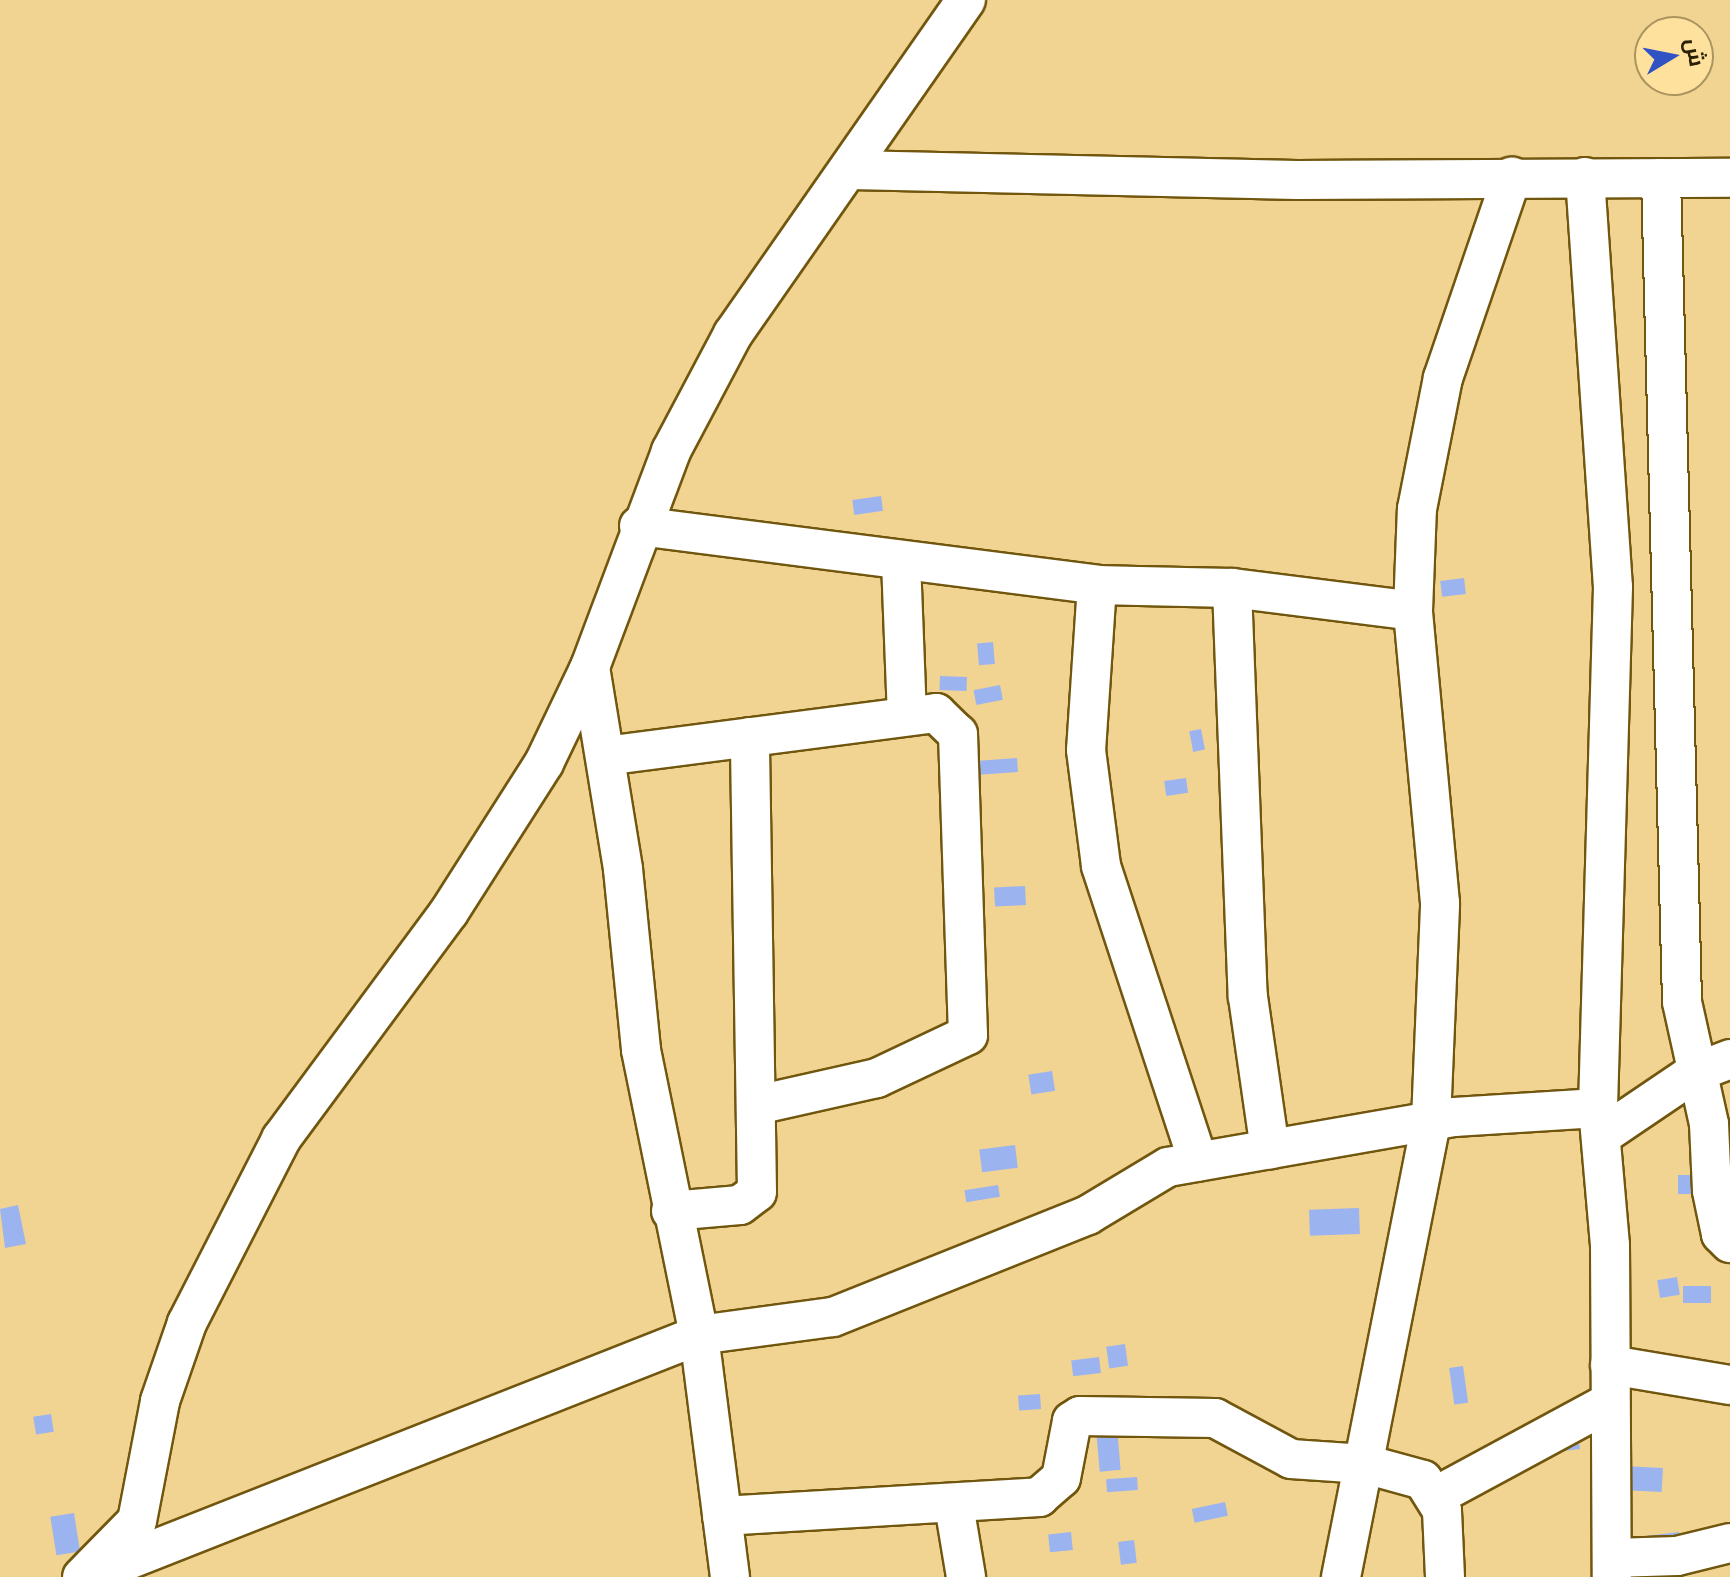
<!DOCTYPE html>
<meta charset="utf-8">
<style>
body{margin:0}
#map{position:relative;width:1730px;height:1577px;overflow:hidden;background:#f2d492;font-family:Commissioner,Cairo,sans-serif}
div>[style]{position:absolute}
.building>*{inset:0;background:#9bb4f0;transform-origin:0 0}
.roads{filter:drop-shadow(2px 0 #71560e) drop-shadow(-2px 0 #71560e) drop-shadow(0 2px #71560e) drop-shadow(0 -2px #71560e)}
.street>*{height:38px;margin:-19px;padding:0 19px;transform-origin:19px;border-radius:19px;background:#fff}
span{translate:-50% -50%;white-space:nowrap;text-align:center;line-height:1.15;-webkit-text-stroke:7px #ffe19e;paint-order:stroke}
.north{position:absolute;left:1634px;top:16px;width:80px;height:80px;box-sizing:border-box;background:#ffe19e;border:2px solid #aa9460;border-radius:50%;rotate:80deg;font-size:22px;font-weight:700;line-height:32px;text-align:center;color:#2b2004}
.north::after{content:'';display:block;margin:auto;width:28px;height:36px;background:#3052c3;clip-path:polygon(50% 0,100% 100%,50% 72%,0 100%)}
</style>
<div id="map">
<div class="building">
<i style="left:881px;top:496px;width:15px;height:29px;rotate:82deg"></i>
<i style="left:1464px;top:578px;width:16px;height:24px;rotate:83deg"></i>
<i style="left:993px;top:642px;width:22px;height:16px;rotate:85deg"></i>
<i style="left:940px;top:676px;width:27px;height:14px;rotate:2deg"></i>
<i style="left:1000px;top:685px;width:15px;height:27px;rotate:79deg"></i>
<i style="left:1201px;top:729px;width:21px;height:12px;rotate:79deg"></i>
<i style="left:1017px;top:758px;width:14px;height:49px;rotate:86deg"></i>
<i style="left:1186px;top:778px;width:15px;height:22px;rotate:82deg"></i>
<i style="left:1025px;top:886px;width:19px;height:31px;rotate:87deg"></i>
<i style="left:1052px;top:1071px;width:20px;height:24px;rotate:81deg"></i>
<i style="left:1015px;top:1145px;width:23px;height:36px;rotate:83deg"></i>
<i style="left:1700px;top:1175px;width:19px;height:22px;rotate:90deg"></i>
<i style="left:998px;top:1185px;width:12px;height:34px;rotate:81deg"></i>
<i style="clip-path:polygon(18px 1205px,26px 1244px,5px 1248px,0 1209px)"></i>
<i style="left:1359px;top:1208px;width:26px;height:50px;rotate:88deg"></i>
<i style="left:1677px;top:1277px;width:18px;height:20px;rotate:81deg"></i>
<i style="left:1683px;top:1286px;width:28px;height:17px"></i>
<i style="left:1125px;top:1344px;width:22px;height:19px;rotate:82deg"></i>
<i style="left:1099px;top:1357px;width:16px;height:28px;rotate:83deg"></i>
<i style="left:1463px;top:1366px;width:37px;height:14px;rotate:82deg"></i>
<i style="left:1040px;top:1394px;width:15px;height:22px;rotate:86deg"></i>
<i style="left:51px;top:1414px;width:18px;height:18px;rotate:81deg"></i>
<i style="left:1117px;top:1428px;width:42px;height:21px;rotate:85deg"></i>
<i style="clip-path:polygon(1578px 1435px,1580px 1449px,1554px 1452px)"></i>
<i style="left:1623px;top:1466px;width:40px;height:24px;rotate:3deg"></i>
<i style="left:1137px;top:1477px;width:13px;height:31px;rotate:86deg"></i>
<i style="left:1225px;top:1502px;width:14px;height:34px;rotate:78deg"></i>
<i style="left:74px;top:1513px;width:39px;height:24px;rotate:81deg"></i>
<i style="left:1071px;top:1532px;width:18px;height:23px;rotate:84deg"></i>
<i style="left:1679px;top:1532px;width:17px;height:31px;rotate:83deg"></i>
<i style="left:1134px;top:1540px;width:23px;height:16px;rotate:83deg"></i>
</div>
<div class="roads">
<div class="street">
<i style="left:851px;top:170px;width:446px;rotate:1.3deg"></i>
<i style="left:1297px;top:180px;width:433px;rotate:-0.3deg"></i>
<i style="left:1585px;top:177px;width:411px;rotate:86.1deg"></i>
<i style="left:1613px;top:587px;width:521px;rotate:91.65deg"></i>
<i style="left:1598px;top:1108px;width:138px;rotate:85deg"></i>
<i style="left:1610px;top:1245px;width:332px;rotate:89.7deg"></i>
<i style="left:1661px;top:178px;width:824px;rotate:88.54deg"></i>
<i style="left:1682px;top:1002px;width:125px;rotate:77.5deg"></i>
<i style="left:1709px;top:1124px;width:67px;rotate:87.4deg"></i>
<i style="left:1712px;top:1191px;width:44px;rotate:78.2deg"></i>
<i style="left:1721px;top:1234px;width:13px;rotate:45deg"></i>
<i style="left:639px;top:526px;width:462px;rotate:7.3deg"></i>
<i style="left:1097px;top:585px;width:135px;rotate:1.3deg"></i>
<i style="left:1232px;top:588px;width:182px;rotate:7.2deg"></i>
<i style="left:901px;top:561px;width:154px;rotate:87.8deg"></i>
<i style="left:1097px;top:585px;width:165px;rotate:93.8deg"></i>
<i style="left:1086px;top:750px;width:117px;rotate:82.6deg"></i>
<i style="left:1101px;top:866px;width:311px;rotate:71.8deg"></i>
<i style="left:1232px;top:588px;width:409px;rotate:87.8deg"></i>
<i style="left:1248px;top:997px;width:154px;rotate:81.8deg"></i>
<i style="left:590px;top:667px;width:205px;rotate:80.7deg"></i>
<i style="left:623px;top:869px;width:182px;rotate:84.3deg"></i>
<i style="left:641px;top:1050px;width:291px;rotate:78.5deg"></i>
<i style="left:699px;top:1335px;width:244px;rotate:82.7deg"></i>
<i style="left:605px;top:756px;width:334px;rotate:-7.4deg"></i>
<i style="left:936px;top:713px;width:30px;rotate:44deg"></i>
<i style="left:958px;top:734px;width:301px;rotate:88.1deg"></i>
<i style="left:968px;top:1035px;width:101px;rotate:154.7deg"></i>
<i style="left:877px;top:1078px;width:123px;rotate:167.3deg"></i>
<i style="left:1601px;top:1136px;width:112px;rotate:-34.1deg"></i>
<i style="left:1694px;top:1073px;width:39px;rotate:-21deg"></i>
<i style="left:671px;top:1211px;width:69px;rotate:-5deg"></i>
<i style="left:740px;top:1205px;width:21px;rotate:-37deg"></i>
<i style="left:757px;top:1192px;width:455px;rotate:-90.9deg"></i>
<i style="left:1610px;top:1365px;width:122px;rotate:9.5deg"></i>
<i style="left:1438px;top:1495px;width:193px;rotate:-28.4deg"></i>
<i style="left:954px;top:1505px;width:73px;rotate:80.5deg"></i>
<i style="left:722px;top:1516px;width:318px;rotate:-3.4deg"></i>
<i style="left:1039px;top:1497px;width:29px;rotate:-41deg"></i>
<i style="left:1061px;top:1478px;width:58px;rotate:-79.1deg"></i>
<i style="left:1072px;top:1421px;width:9px;rotate:-32deg"></i>
<i style="left:1080px;top:1416px;width:135px;rotate:0.8deg"></i>
<i style="left:1215px;top:1418px;width:86px;rotate:28.3deg"></i>
<i style="left:1291px;top:1459px;width:74px;rotate:3.9deg"></i>
<i style="left:1365px;top:1464px;width:60px;rotate:15.4deg"></i>
<i style="left:1423px;top:1480px;width:36px;rotate:58deg"></i>
<i style="left:1442px;top:1511px;width:66px;rotate:87.4deg"></i>
<i style="left:1613px;top:1558px;width:64px;rotate:-1.8deg"></i>
<i style="left:1677px;top:1556px;width:55px;rotate:-13.8deg"></i>
<i style="left:100px;top:1571px;width:644px;rotate:-21.5deg"></i>
<i style="left:699px;top:1335px;width:135px;rotate:-7.7deg"></i>
<i style="left:833px;top:1317px;width:275px;rotate:-21.8deg"></i>
<i style="left:1088px;top:1215px;width:93px;rotate:-31deg"></i>
<i style="left:1168px;top:1167px;width:290px;rotate:-9.9deg"></i>
<i style="left:1454px;top:1117px;width:144px;rotate:-3.6deg"></i>
<i style="left:82px;top:1577px;width:78px;rotate:-45.5deg"></i>
<i style="left:137px;top:1521px;width:122px;rotate:-79.1deg"></i>
<i style="left:160px;top:1401px;width:83px;rotate:-70.9deg"></i>
<i style="left:187px;top:1323px;width:207px;rotate:-62.9deg"></i>
<i style="left:281px;top:1139px;width:282px;rotate:-53.5deg"></i>
<i style="left:449px;top:912px;width:177px;rotate:-57.5deg"></i>
<i style="left:544px;top:763px;width:106px;rotate:-64.4deg"></i>
<i style="left:590px;top:667px;width:231px;rotate:-69.4deg"></i>
<i style="left:671px;top:451px;width:132px;rotate:-62.1deg"></i>
<i style="left:733px;top:334px;width:407px;rotate:-55.1deg"></i>
<i style="left:1341px;top:1577px;width:465px;rotate:-78.8deg"></i>
<i style="left:1431px;top:1121px;width:218px;rotate:-87.6deg"></i>
<i style="left:1440px;top:903px;width:293px;rotate:-95.3deg"></i>
<i style="left:1413px;top:611px;width:102px;rotate:-87.8deg"></i>
<i style="left:1417px;top:509px;width:134px;rotate:-78.8deg"></i>
<i style="left:1443px;top:378px;width:213px;rotate:-71.1deg"></i>
</div>
</div>
<div class="north">ش</div>
</div>
